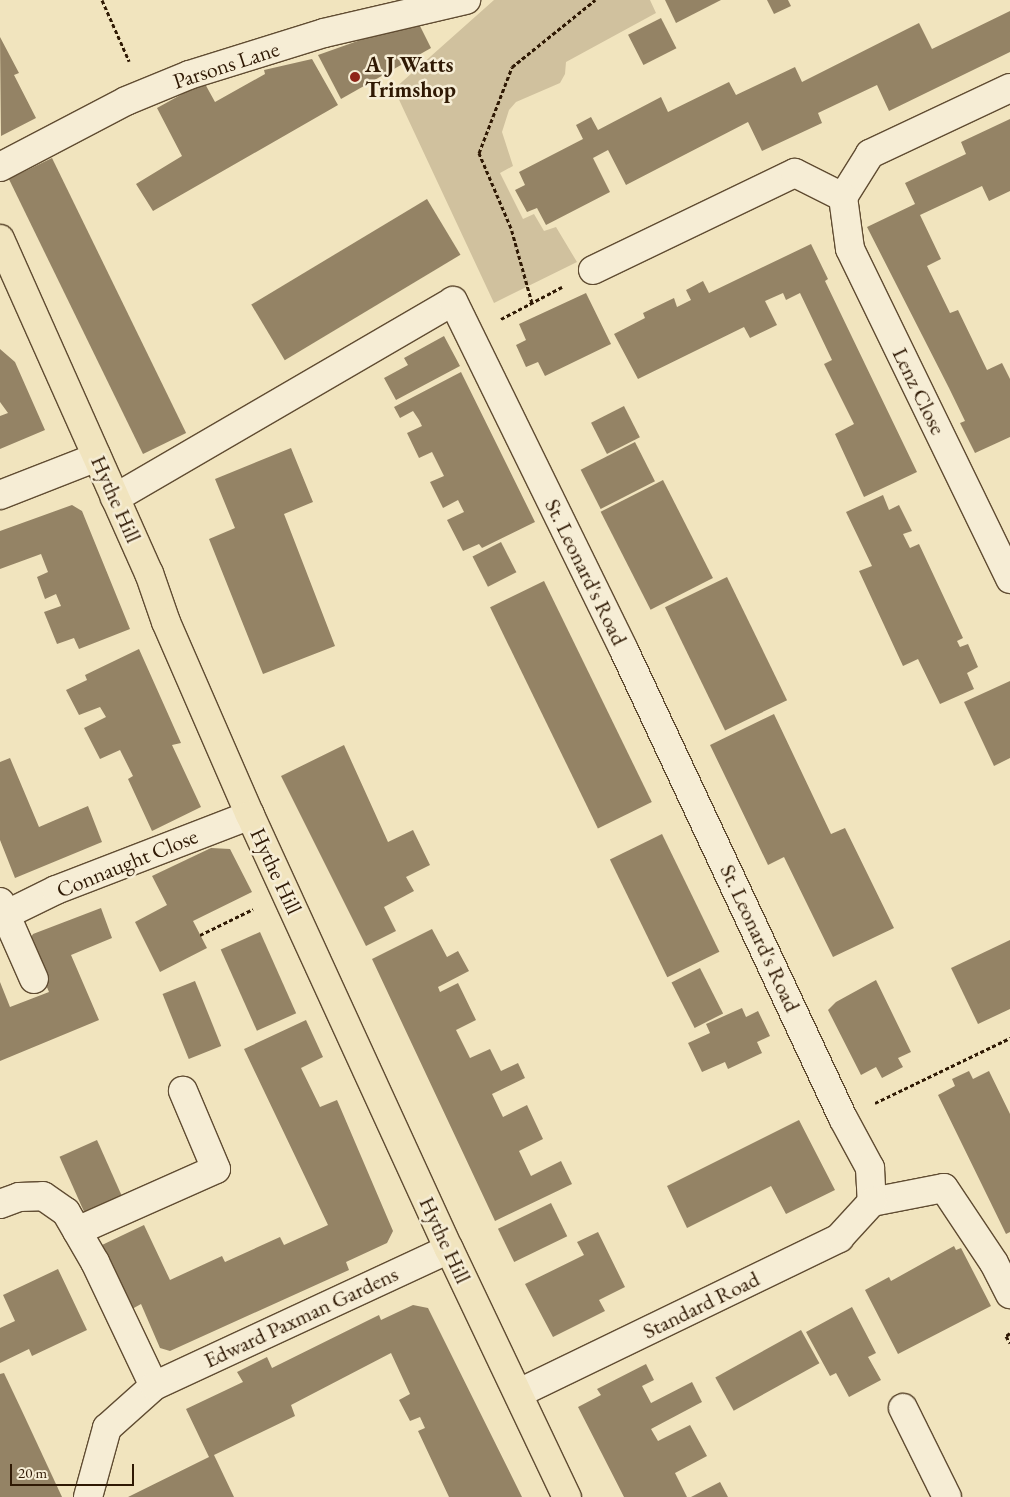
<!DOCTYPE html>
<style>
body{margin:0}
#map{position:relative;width:1010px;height:1497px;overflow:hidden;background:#f1e4be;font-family:"EB Garamond",serif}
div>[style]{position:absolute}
.green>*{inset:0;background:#d0c19e}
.building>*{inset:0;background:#948365;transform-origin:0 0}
.path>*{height:3px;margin-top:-1.5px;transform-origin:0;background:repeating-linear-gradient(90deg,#2f1904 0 4px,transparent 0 6.5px)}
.roads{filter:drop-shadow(1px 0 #604c32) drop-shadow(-1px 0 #604c32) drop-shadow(0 1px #604c32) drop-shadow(0 -1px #604c32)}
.minor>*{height:28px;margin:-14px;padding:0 14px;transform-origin:14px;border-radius:14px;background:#f6edd5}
.major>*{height:28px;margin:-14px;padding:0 14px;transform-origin:14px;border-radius:14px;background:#f1e4be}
.dots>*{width:14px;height:14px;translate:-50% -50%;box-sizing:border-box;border:2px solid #f6edd5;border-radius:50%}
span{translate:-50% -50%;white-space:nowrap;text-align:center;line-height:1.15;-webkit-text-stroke:5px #f6edd5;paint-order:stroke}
.poi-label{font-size:22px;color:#2f1904;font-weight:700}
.left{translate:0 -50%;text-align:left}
.street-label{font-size:22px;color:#2f1904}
.scale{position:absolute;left:10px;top:1464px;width:124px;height:22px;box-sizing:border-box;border:2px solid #2f1904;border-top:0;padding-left:6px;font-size:15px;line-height:18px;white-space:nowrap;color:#2f1904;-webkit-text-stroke:4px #f6edd5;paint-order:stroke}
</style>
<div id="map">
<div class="green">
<i style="clip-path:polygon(494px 0,650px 0,656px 13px,566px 62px,565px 74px,560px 83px,516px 102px,509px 110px,502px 132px,513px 166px,500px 173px,523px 219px,534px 214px,544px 231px,556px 227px,577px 262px,494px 303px,394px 89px)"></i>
</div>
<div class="building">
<i style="clip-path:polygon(665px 0,721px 0,676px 23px)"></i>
<i style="clip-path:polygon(767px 0,788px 0,791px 6px,774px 14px)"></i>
<i style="clip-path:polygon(1010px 11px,1010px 52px,889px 111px,877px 85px,818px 113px,822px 123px,762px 151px,748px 122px,626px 185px,608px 150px,593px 158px,610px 192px,546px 225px,537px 208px,527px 212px,515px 190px,525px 185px,519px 172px,583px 139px,576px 125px,591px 117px,598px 130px,661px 97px,668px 112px,729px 82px,736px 95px,795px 67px,802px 82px,919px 23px,932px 49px)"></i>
<i style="left:661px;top:18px;width:34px;height:37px;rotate:63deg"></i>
<i style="clip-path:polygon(417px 20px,431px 48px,341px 99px,318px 55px)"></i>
<i style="clip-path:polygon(0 37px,19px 73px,14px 75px,36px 118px,1px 136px)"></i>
<i style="clip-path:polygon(312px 59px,338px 105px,153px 211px,136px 184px,182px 156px,157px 108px,204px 82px,215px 102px,265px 74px,264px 70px)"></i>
<i style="clip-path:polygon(1010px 119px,1010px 191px,989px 201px,982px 186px,920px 215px,941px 259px,927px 266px,950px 313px,958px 310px,987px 370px,1002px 363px,1010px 379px,1010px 437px,975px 453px,960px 423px,965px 421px,949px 388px,867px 227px,915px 204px,905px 183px,966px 154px,961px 142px)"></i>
<i style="left:52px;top:158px;width:306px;height:48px;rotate:64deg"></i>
<i style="left:427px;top:199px;width:65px;height:205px;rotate:59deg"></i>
<i style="clip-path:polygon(811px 244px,828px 279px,825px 281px,917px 472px,864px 497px,835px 434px,854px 424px,824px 364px,832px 360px,800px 293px,786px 300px,783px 293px,765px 301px,777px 325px,750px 338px,744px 327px,638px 379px,614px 334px,645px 318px,643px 313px,674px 298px,677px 307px,691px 300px,686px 290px,703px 281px,709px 293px)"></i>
<i style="clip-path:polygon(586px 293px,611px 344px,545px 376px,538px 362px,526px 367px,516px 345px,526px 340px,519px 324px)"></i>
<i style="clip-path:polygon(444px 336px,460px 366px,396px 400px,384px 378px,408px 365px,404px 358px)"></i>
<i style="clip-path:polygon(0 349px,15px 362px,45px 430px,0 449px,0 416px,8px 413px,0 402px)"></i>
<i style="clip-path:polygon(461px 372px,535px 522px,482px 548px,479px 544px,463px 551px,447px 520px,464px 512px,458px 500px,443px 508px,430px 482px,444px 476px,432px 452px,419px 458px,407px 433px,422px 426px,419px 420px,413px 411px,400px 418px,394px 407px)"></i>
<i style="left:624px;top:406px;width:35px;height:37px;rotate:63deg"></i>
<i style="left:635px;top:442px;width:44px;height:61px;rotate:63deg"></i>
<i style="clip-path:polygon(291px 448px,313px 502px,284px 514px,335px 646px,263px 674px,209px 539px,235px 528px,215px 479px)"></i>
<i style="left:663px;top:480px;width:110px;height:70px;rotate:63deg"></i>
<i style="clip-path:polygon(883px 495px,889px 510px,899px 505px,912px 531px,903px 534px,910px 548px,919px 544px,963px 638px,957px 641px,960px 647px,968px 644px,978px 667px,967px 673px,974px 689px,940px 704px,918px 659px,903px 666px,859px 571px,872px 566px,846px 512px)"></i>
<i style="clip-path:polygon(72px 505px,82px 511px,130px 629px,79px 649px,74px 638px,57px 644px,44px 612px,61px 606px,56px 594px,45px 599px,37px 577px,48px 572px,41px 554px,0 569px,0 531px)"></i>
<i style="left:501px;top:542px;width:34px;height:32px;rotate:63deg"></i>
<i style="left:727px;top:577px;width:137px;height:69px;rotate:64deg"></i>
<i style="left:544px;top:581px;width:246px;height:60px;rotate:64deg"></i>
<i style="clip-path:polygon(139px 649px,181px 743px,172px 745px,201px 807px,152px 831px,128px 779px,133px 776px,120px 750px,100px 759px,84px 728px,106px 717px,100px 707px,79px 715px,66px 690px,87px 680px,85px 675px)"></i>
<i style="clip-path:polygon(1010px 681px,1010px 758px,994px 766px,964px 702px)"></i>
<i style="clip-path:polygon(774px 714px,831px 834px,845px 828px,894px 928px,833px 957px,784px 857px,768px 865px,710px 745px)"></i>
<i style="clip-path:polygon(344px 745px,388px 842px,413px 830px,430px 865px,406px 877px,414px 891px,384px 907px,396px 931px,366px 946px,281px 776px)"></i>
<i style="clip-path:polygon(10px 758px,39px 827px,88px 806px,102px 842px,15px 878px,0 840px,0 762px)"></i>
<i style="left:662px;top:834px;width:131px;height:58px;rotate:64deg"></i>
<i style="clip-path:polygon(211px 848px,230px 849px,252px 892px,193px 921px,207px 948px,160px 972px,135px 922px,167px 905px,152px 876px)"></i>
<i style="clip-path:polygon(101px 908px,112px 938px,71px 955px,99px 1020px,0 1061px,0 982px,10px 1007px,49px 992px,29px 945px,30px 939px,33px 934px)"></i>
<i style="clip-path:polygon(432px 929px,447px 957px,458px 951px,469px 971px,438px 987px,440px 992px,458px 983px,476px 1020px,456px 1030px,470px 1058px,490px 1049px,501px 1071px,518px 1063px,525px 1078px,492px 1094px,503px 1117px,527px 1105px,543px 1139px,519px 1151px,531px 1176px,561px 1161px,572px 1184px,495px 1221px,372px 959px)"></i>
<i style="left:260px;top:932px;width:89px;height:43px;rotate:66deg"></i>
<i style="clip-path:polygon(1010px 940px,1010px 1009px,978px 1024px,951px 968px)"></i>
<i style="left:700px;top:968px;width:51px;height:32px;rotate:63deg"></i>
<i style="clip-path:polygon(876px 980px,911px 1052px,898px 1058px,903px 1067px,882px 1078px,876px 1067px,861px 1075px,828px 1010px,836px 1002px)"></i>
<i style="left:195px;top:981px;width:70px;height:35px;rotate:68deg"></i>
<i style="clip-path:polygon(742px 1008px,746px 1017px,758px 1011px,770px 1036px,757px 1042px,762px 1053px,728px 1069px,725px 1062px,702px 1072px,688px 1043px,710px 1033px,706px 1024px)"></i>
<i style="clip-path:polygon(306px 1020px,323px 1057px,301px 1068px,320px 1107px,337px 1100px,393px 1231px,387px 1243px,346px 1262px,349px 1270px,170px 1351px,160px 1348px,141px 1304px,132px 1309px,102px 1245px,144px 1225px,170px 1280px,222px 1256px,225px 1262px,280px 1237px,284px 1245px,328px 1225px,244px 1049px)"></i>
<i style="clip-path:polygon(969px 1071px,973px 1079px,989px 1071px,1010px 1114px,1010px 1232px,1006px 1234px,938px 1095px,955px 1086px,952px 1079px)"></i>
<i style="clip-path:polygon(799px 1120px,835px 1190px,786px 1214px,771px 1186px,687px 1228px,667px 1186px)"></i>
<i style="left:97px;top:1140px;width:62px;height:41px;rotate:66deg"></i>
<i style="left:551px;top:1203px;width:37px;height:59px;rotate:64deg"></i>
<i style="clip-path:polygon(598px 1232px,625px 1287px,599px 1300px,605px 1311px,553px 1337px,525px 1284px,584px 1255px,577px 1242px)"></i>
<i style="clip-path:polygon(954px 1246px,956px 1250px,961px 1248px,991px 1306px,898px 1354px,865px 1290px,889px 1277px,891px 1281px)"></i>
<i style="clip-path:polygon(58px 1269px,87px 1330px,32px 1356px,29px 1349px,0 1363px,0 1328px,15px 1321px,3px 1295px)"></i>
<i style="clip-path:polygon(413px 1305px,428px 1308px,522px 1497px,449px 1497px,418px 1431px,425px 1428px,420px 1417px,410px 1421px,399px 1400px,410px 1394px,391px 1353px,291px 1405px,295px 1416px,214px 1455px,234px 1497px,128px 1497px,209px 1457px,186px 1409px,243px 1382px,237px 1372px,267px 1357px,272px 1368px,379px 1315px,381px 1320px)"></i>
<i style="clip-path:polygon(852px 1307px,876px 1353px,868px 1357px,881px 1380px,849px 1397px,836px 1373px,830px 1376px,806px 1332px)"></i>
<i style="left:801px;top:1330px;width:38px;height:98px;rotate:61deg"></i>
<i style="clip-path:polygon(646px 1364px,654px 1380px,642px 1386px,651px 1403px,692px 1382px,702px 1402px,651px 1429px,658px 1441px,690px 1425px,707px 1456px,675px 1473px,687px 1497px,624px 1497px,578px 1407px,601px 1395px,597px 1389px)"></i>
<i style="clip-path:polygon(4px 1373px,22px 1411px,62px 1497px,0 1497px,0 1374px)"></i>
<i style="clip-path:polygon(720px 1482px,728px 1497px,691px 1497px)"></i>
</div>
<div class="path">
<i style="left:102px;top:0;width:67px;rotate:66.1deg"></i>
<i style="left:532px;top:303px;width:78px;rotate:-105.6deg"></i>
<i style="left:511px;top:228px;width:82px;rotate:-113.1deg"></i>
<i style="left:479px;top:153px;width:92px;rotate:-69deg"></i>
<i style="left:512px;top:67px;width:107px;rotate:-38.9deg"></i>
<i style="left:501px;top:319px;width:69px;rotate:-27.7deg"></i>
<i style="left:200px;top:935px;width:59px;rotate:-26.1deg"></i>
<i style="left:875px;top:1103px;width:150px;rotate:-25.7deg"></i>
<i style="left:1010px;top:1333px;width:5px;rotate:143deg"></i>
<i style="left:1006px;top:1336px;width:8px;rotate:60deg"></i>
</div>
<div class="roads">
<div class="minor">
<i style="left:1010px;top:88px;width:155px;rotate:154.8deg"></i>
<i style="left:870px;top:154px;width:51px;rotate:122.1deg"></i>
<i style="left:843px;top:197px;width:52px;rotate:82.3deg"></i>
<i style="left:850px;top:249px;width:367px;rotate:64.1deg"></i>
<i style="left:0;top:167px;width:142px;rotate:-27.6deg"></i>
<i style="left:126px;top:101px;width:68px;rotate:-22.4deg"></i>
<i style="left:189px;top:75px;width:141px;rotate:-17.3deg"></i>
<i style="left:324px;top:33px;width:146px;rotate:-13.1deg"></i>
<i style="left:593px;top:270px;width:224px;rotate:-25.7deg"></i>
<i style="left:795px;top:173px;width:54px;rotate:26.6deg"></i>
<i style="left:0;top:495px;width:104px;rotate:-21.4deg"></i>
<i style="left:115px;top:498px;width:391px;rotate:-30.2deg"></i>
<i style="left:453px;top:301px;width:386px;rotate:63.9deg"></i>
<i style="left:623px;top:648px;width:519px;rotate:64.92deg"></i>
<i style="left:843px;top:1118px;width:57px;rotate:61.6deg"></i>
<i style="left:870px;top:1168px;width:34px;rotate:87deg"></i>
<i style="left:0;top:902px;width:84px;rotate:66.2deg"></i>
<i style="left:5px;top:915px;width:57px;rotate:-26.1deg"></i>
<i style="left:56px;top:890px;width:208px;rotate:-21.1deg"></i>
<i style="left:872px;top:1202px;width:73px;rotate:-11deg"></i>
<i style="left:944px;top:1188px;width:90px;rotate:56.3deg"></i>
<i style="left:994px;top:1263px;width:35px;rotate:63deg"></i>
<i style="left:0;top:1204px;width:20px;rotate:-20deg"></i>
<i style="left:19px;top:1197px;width:24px;rotate:-2deg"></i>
<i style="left:43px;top:1196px;width:28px;rotate:35deg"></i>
<i style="left:66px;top:1212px;width:58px;rotate:59.9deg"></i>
<i style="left:95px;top:1262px;width:137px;rotate:64.6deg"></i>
<i style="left:77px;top:1231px;width:152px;rotate:-24deg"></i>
<i style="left:216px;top:1169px;width:85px;rotate:-112.9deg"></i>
<i style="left:519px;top:1393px;width:356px;rotate:-25.8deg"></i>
<i style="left:839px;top:1238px;width:49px;rotate:-47.5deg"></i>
<i style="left:903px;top:1408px;width:99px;rotate:63.7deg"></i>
<i style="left:88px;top:1497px;width:72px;rotate:-74.6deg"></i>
<i style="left:107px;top:1428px;width:63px;rotate:-41.8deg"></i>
<i style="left:154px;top:1386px;width:325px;rotate:-24.9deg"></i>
</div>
<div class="major">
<i style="left:0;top:239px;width:366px;rotate:66deg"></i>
<i style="left:149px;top:573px;width:52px;rotate:70.9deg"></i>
<i style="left:166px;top:622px;width:210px;rotate:66.5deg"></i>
<i style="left:250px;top:815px;width:477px;rotate:65.4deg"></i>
<i style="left:449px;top:1249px;width:275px;rotate:64.6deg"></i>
</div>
</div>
<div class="dots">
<i style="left:355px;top:77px;background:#8f2418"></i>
</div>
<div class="poi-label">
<span class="left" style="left:365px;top:77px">A J Watts<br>Trimshop</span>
</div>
<div class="street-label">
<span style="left:226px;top:65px;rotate:-18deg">Parsons Lane</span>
<span style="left:919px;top:391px;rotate:64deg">Lenz Close</span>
<span style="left:116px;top:499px;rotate:66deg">Hythe Hill</span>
<span style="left:586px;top:572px;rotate:64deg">St. Leonard's Road</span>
<span style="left:127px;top:863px;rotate:-22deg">Connaught Close</span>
<span style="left:276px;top:871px;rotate:65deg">Hythe Hill</span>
<span style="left:760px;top:938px;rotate:65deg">St. Leonard's Road</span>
<span style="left:445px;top:1240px;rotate:65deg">Hythe Hill</span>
<span style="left:701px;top:1305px;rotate:-26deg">Standard Road</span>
<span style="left:301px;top:1317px;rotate:-25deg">Edward Paxman Gardens</span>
</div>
<div class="scale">20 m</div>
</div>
